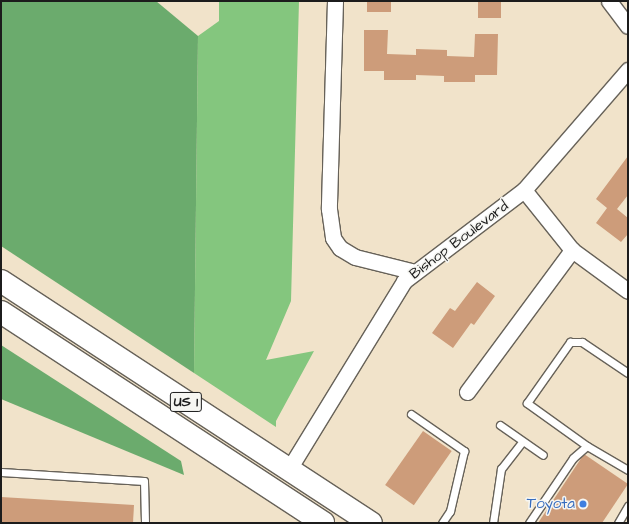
<!DOCTYPE html>
<style>
body{margin:0}
#map{position:relative;width:629px;height:524px;overflow:hidden;background:#f1e3ca;font-family:"Architects Daughter",sans-serif}
div>[style]{position:absolute}
.green>*{inset:0;background:#84c67e}
.forest>*{inset:0;background:#6bab6d}
.building>*{inset:0;background:#cd9c7a;transform-origin:0 0}
.roads{filter:drop-shadow(1px 0 #676259) drop-shadow(-1px 0 #676259) drop-shadow(0 1px #676259) drop-shadow(0 -1px #676259)}
.lane>*{height:7px;margin:-3.5px;padding:0 3.5px;transform-origin:3.5px;border-radius:3.5px;background:#fff}
.street>*{height:15px;margin:-7.5px;padding:0 7.5px;transform-origin:7.5px;border-radius:7.5px;background:#fff}
.highway>*{height:22px;margin:-11px;padding:0 11px;transform-origin:11px;border-radius:11px;background:#fff}
.dots>*{width:11px;height:11px;translate:-50% -50%;box-sizing:border-box;border:2px solid #f6f6f2;border-radius:50%}
span{translate:-50% -50%;white-space:nowrap;text-align:center;line-height:1.15;-webkit-text-stroke:3px #f6f6f2;paint-order:stroke}
.shield-label span{padding:1px 3px;background:#f6f6f2;border:1px solid;border-radius:3px;-webkit-text-stroke-width:0}
.shield-label{font-size:14px;color:#1c1c1c;font-weight:700}
.street-label{font-size:15px;color:#1c1c1c}
.shop-label{font-size:15px;color:#366cbe}
.right{translate:-100% -50%;text-align:right}
.frame{position:absolute;inset:0;border:2px solid #1c1c1c;pointer-events:none}
</style>
<div id="map">
<div class="green">
<i style="clip-path:polygon(219px 1px,299px 1px,291px 301px,266px 360px,314px 351px,276px 421px,276px 427px,194px 373px,198px 36px,219px 21px)"></i>
</div>
<div class="forest">
<i style="clip-path:polygon(1px 1px,156px 1px,198px 36px,194px 373px,1px 246px)"></i>
<i style="clip-path:polygon(1px 345px,181px 461px,184px 475px,1px 399px)"></i>
</div>
<div class="building">
<i style="left:367px;top:1px;width:24px;height:11px"></i>
<i style="left:478px;top:1px;width:23px;height:17px"></i>
<i style="clip-path:polygon(364px 30px,388px 30px,387px 54px,416px 55px,416px 49px,447px 50px,447px 56px,474px 57px,475px 34px,498px 34px,497px 75px,475px 75px,475px 82px,444px 82px,444px 76px,416px 75px,416px 80px,384px 80px,384px 71px,364px 71px)"></i>
<i style="clip-path:polygon(628px 156px,628px 195px,617px 209px,628px 218px,628px 234px,621px 242px,596px 223px,607px 208px,596px 199px)"></i>
<i style="clip-path:polygon(477px 282px,495px 296px,474px 325px,471px 323px,453px 348px,432px 333px,450px 308px,455px 311px)"></i>
<i style="left:423px;top:431px;width:35px;height:66px;rotate:35deg"></i>
<i style="clip-path:polygon(584px 454px,628px 484px,602px 523px,538px 523px)"></i>
<i style="clip-path:polygon(1px 497px,134px 505px,133px 523px,1px 523px)"></i>
</div>
<div class="roads">
<div class="lane">
<i style="left:411px;top:414px;width:65px;rotate:34.9deg"></i>
<i style="left:464px;top:451px;width:62px;rotate:103.1deg"></i>
<i style="left:450px;top:511px;width:14px;rotate:124deg"></i>
<i style="left:500px;top:425px;width:52px;rotate:34.9deg"></i>
<i style="left:587px;top:446px;width:74px;rotate:-144.4deg"></i>
<i style="left:527px;top:403px;width:75px;rotate:-54.8deg"></i>
<i style="left:570px;top:342px;width:12px"></i>
<i style="left:582px;top:342px;width:55px;rotate:34deg"></i>
<i style="left:1px;top:472px;width:143px;rotate:3.6deg"></i>
<i style="left:144px;top:481px;width:42px;rotate:88.6deg"></i>
<i style="left:493px;top:523px;width:55px;rotate:-81.6deg"></i>
<i style="left:501px;top:469px;width:34px;rotate:-52deg"></i>
<i style="left:529px;top:523px;width:78px;rotate:-55.9deg"></i>
<i style="left:573px;top:458px;width:18px;rotate:-41deg"></i>
<i style="left:587px;top:446px;width:48px;rotate:30.3deg"></i>
<i style="left:618px;top:523px;width:20px;rotate:-60deg"></i>
</div>
<div class="street">
<i style="left:335px;top:1px;width:208px;rotate:91.7deg"></i>
<i style="left:329px;top:209px;width:29px;rotate:82deg"></i>
<i style="left:333px;top:238px;width:12px;rotate:55deg"></i>
<i style="left:340px;top:248px;width:17px;rotate:31deg"></i>
<i style="left:355px;top:257px;width:62px;rotate:14deg"></i>
<i style="left:609px;top:1px;width:31px;rotate:53deg"></i>
<i style="left:524px;top:190px;width:77px;rotate:51.3deg"></i>
<i style="left:572px;top:250px;width:69px;rotate:36.2deg"></i>
<i style="left:467px;top:392px;width:177px;rotate:-53.5deg"></i>
<i style="left:289px;top:469px;width:220px;rotate:-58.5deg"></i>
<i style="left:404px;top:281px;width:151px;rotate:-37.2deg"></i>
<i style="left:524px;top:190px;width:159px;rotate:-49.1deg"></i>
</div>
<div class="highway">
<i style="left:1px;top:281px;width:442px;rotate:33.2deg"></i>
<i style="left:1px;top:312px;width:385px;rotate:33.2deg"></i>
</div>
</div>
<div class="dots">
<i style="left:583px;top:504px;background:#3f7fe0"></i>
</div>
<div class="shield-label">
<span style="left:186px;top:402px">US 1</span>
</div>
<div class="street-label">
<span style="left:459px;top:240px;rotate:-37deg">Bishop Boulevard</span>
</div>
<div class="shop-label">
<span class="right" style="left:575px;top:504px">Toyota</span>
</div>
<div class="frame"></div>
</div>
